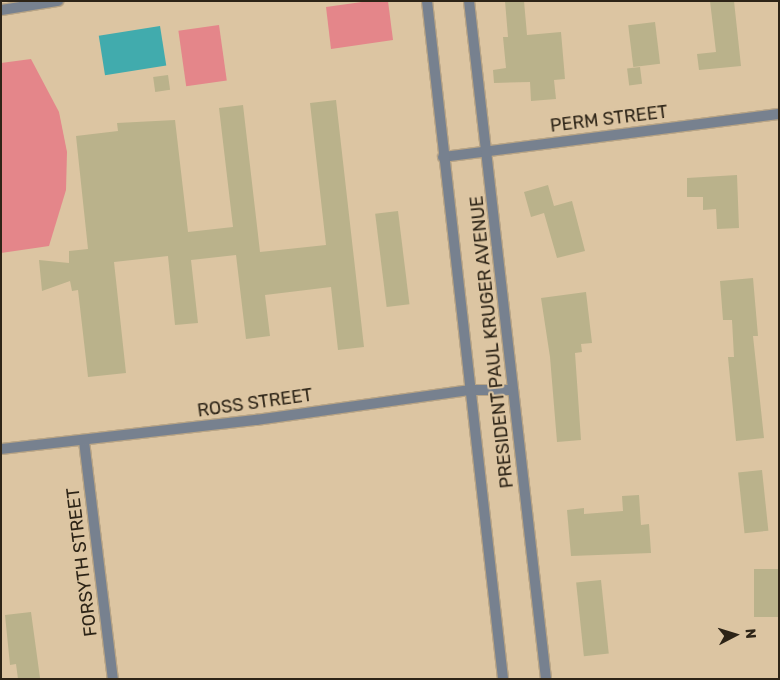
<!DOCTYPE html>
<style>
body{margin:0}
#map{position:relative;width:780px;height:680px;overflow:hidden;background:#dcc5a2;font-family:Rubik,sans-serif}
div>[style]{position:absolute}
.green>*{inset:0;background:#e4868a;transform-origin:0 0}
.water>*{inset:0;background:#41abad;transform-origin:0 0}
.building>*{inset:0;background:#bab28b;transform-origin:0 0}
.roads{filter:drop-shadow(1px 0 #b9a586) drop-shadow(-1px 0 #b9a586) drop-shadow(0 1px #b9a586) drop-shadow(0 -1px #b9a586)}
.minor>*{height:10px;margin:-5px;padding:0 5px;transform-origin:5px;border-radius:5px;background:#77818f}
.tertiary>*{height:10px;margin:-5px;padding:0 5px;transform-origin:5px;border-radius:5px;background:#77818f}
span{translate:-50% -50%;white-space:nowrap;text-align:center;line-height:1.15;-webkit-text-stroke:4px #dcc5a2;paint-order:stroke}
.street-label{font-size:18px;color:#2d2417}
.frame{position:absolute;inset:0;border:2px solid #2d2417;pointer-events:none}
.north{position:absolute;left:710px;top:610px;width:50px;height:50px;-webkit-text-stroke:4px #dcc5a2;paint-order:stroke;rotate:85deg;font-size:14px;font-weight:700;line-height:20px;text-align:center;color:#2d2417}
.north::after{content:'';display:block;margin:auto;width:18px;height:22px;background:#2d2417;clip-path:polygon(50% 0,100% 100%,50% 72%,0 100%)}
</style>
<div id="map">
<div class="green">
<i style="clip-path:polygon(369px 1px,388px 1px,393px 40px,331px 49px,326px 7px)"></i>
<i style="left:219px;top:25px;width:56px;height:41px;rotate:82deg"></i>
<i style="clip-path:polygon(31px 59px,59px 112px,67px 152px,66px 190px,49px 246px,1px 253px,1px 63px)"></i>
</div>
<div class="water">
<i style="left:160px;top:26px;width:40px;height:62px;rotate:81deg"></i>
</div>
<div class="building">
<i style="clip-path:polygon(505px 1px,524px 1px,527px 35px,561px 32px,565px 79px,554px 80px,556px 99px,531px 101px,530px 82px,494px 83px,493px 70px,506px 68px,503px 37px,508px 37px)"></i>
<i style="clip-path:polygon(710px 1px,734px 1px,741px 66px,699px 70px,697px 54px,716px 52px)"></i>
<i style="left:655px;top:22px;width:42px;height:27px;rotate:83deg"></i>
<i style="left:640px;top:67px;width:17px;height:13px;rotate:83deg"></i>
<i style="left:168px;top:75px;width:15px;height:15px;rotate:82deg"></i>
<i style="clip-path:polygon(336px 100px,364px 347px,338px 350px,331px 287px,265px 295px,270px 336px,246px 339px,236px 255px,191px 260px,198px 323px,175px 325px,168px 256px,114px 262px,126px 373px,88px 377px,78px 290px,72px 291px,70px 281px,42px 291px,39px 260px,69px 263px,69px 251px,88px 249px,76px 136px,118px 131px,117px 123px,175px 120px,188px 232px,233px 227px,219px 108px,243px 105px,260px 252px,326px 245px,310px 103px)"></i>
<i style="clip-path:polygon(737px 175px,739px 228px,717px 229px,716px 209px,703px 210px,703px 197px,687px 197px,687px 178px)"></i>
<i style="clip-path:polygon(548px 185px,554px 206px,572px 201px,585px 251px,557px 258px,544px 213px,531px 217px,524px 192px)"></i>
<i style="left:398px;top:211px;width:94px;height:23px;rotate:83deg"></i>
<i style="clip-path:polygon(753px 278px,758px 336px,753px 336px,764px 438px,736px 441px,728px 357px,734px 357px,732px 320px,723px 320px,720px 281px)"></i>
<i style="clip-path:polygon(586px 292px,592px 343px,581px 344px,582px 352px,575px 353px,581px 440px,557px 442px,550px 357px,541px 298px)"></i>
<i style="left:762px;top:470px;width:61px;height:24px;rotate:84deg"></i>
<i style="clip-path:polygon(639px 495px,641px 525px,649px 524px,651px 553px,571px 556px,567px 510px,584px 508px,584px 514px,623px 511px,622px 496px)"></i>
<i style="left:779px;top:569px;width:48px;height:25px;rotate:90deg"></i>
<i style="left:601px;top:580px;width:74px;height:25px;rotate:84deg"></i>
<i style="clip-path:polygon(31px 612px,40px 678px,18px 679px,16px 664px,10px 665px,5px 615px)"></i>
</div>
<div class="roads">
<div class="minor">
<i style="left:1px;top:10px;width:58px;rotate:-9deg"></i>
<i style="left:443px;top:157px;width:339px;rotate:-7.3deg"></i>
<i style="left:84px;top:441px;width:240px;rotate:83.1deg"></i>
<i style="left:1px;top:449px;width:257px;rotate:-6.5deg"></i>
<i style="left:256px;top:420px;width:215px;rotate:-8deg"></i>
<i style="left:469px;top:390px;width:44px"></i>
</div>
<div class="tertiary">
<i style="left:427px;top:1px;width:682px;rotate:83.6deg"></i>
<i style="left:469px;top:1px;width:682px;rotate:83.52deg"></i>
</div>
</div>
<div class="street-label">
<span style="left:609px;top:119px;rotate:-7deg">PERM STREET</span>
<span style="left:492px;top:342px;rotate:-96deg">PRESIDENT PAUL KRUGER AVENUE</span>
<span style="left:255px;top:403px;rotate:-8deg">ROSS STREET</span>
<span style="left:82px;top:562px;rotate:-97deg">FORSYTH STREET</span>
</div>
<div class="frame"></div>
<div class="north">N</div>
</div>
